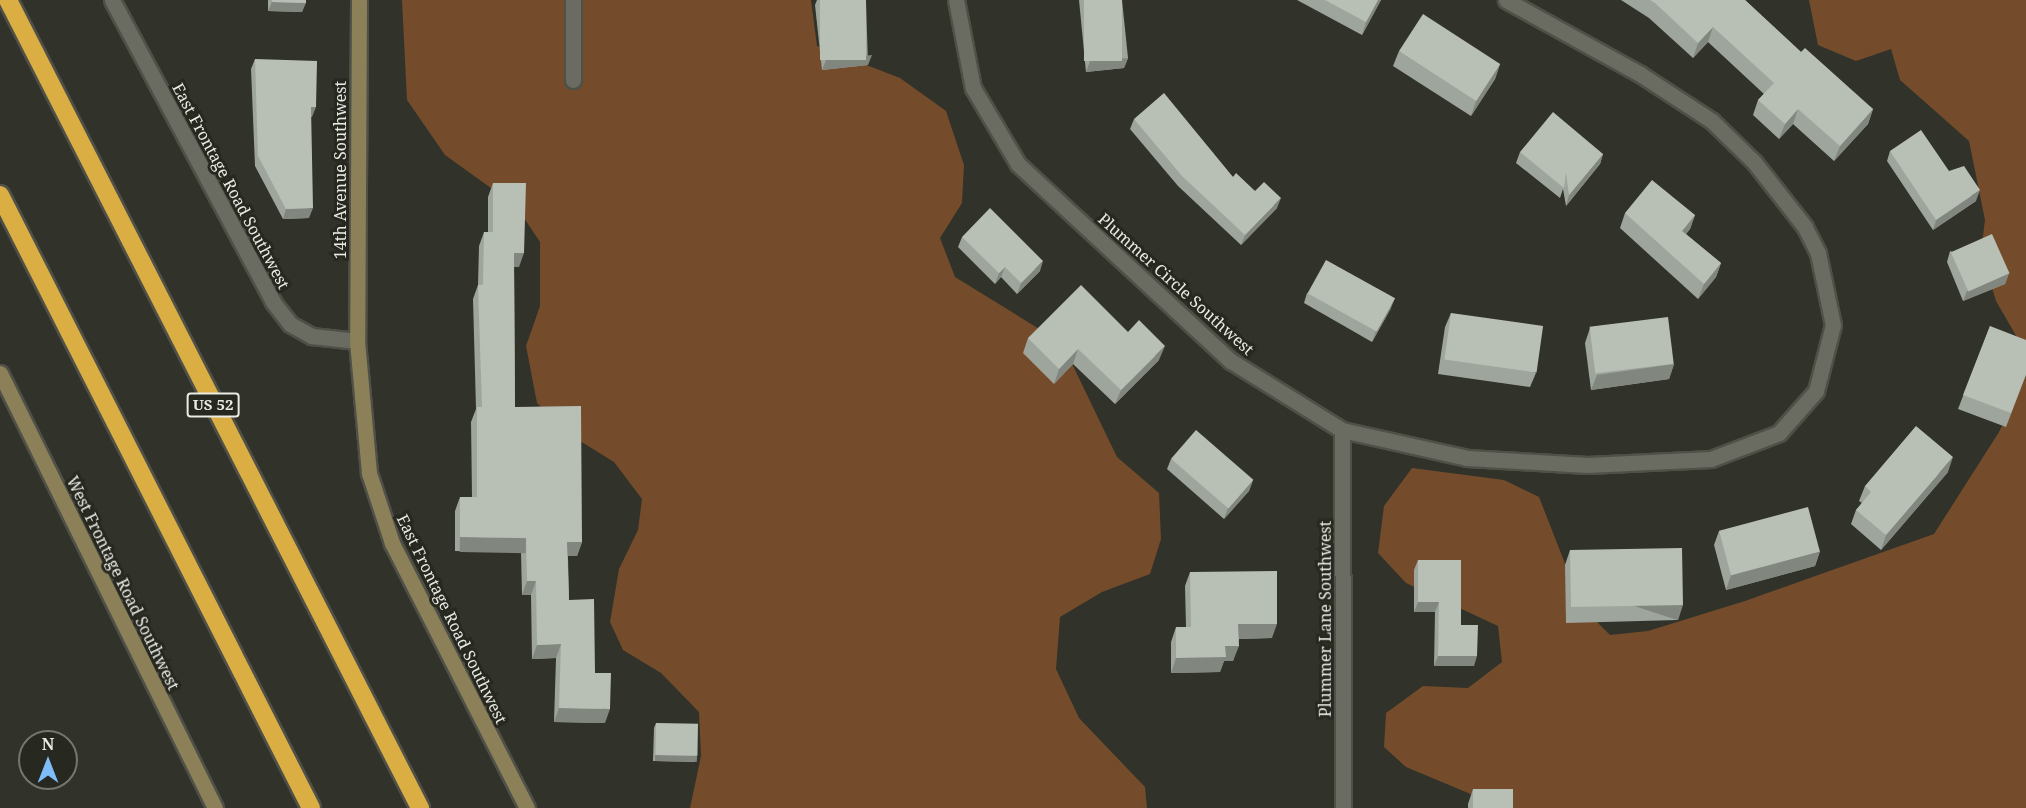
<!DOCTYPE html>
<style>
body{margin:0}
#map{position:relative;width:2026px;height:808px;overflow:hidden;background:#313229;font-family:"Noto Serif",serif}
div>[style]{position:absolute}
.green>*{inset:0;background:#744c2b}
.roads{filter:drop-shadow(2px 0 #4f5048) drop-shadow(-2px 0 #4f5048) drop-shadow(0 2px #4f5048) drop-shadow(0 -2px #4f5048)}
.street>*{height:15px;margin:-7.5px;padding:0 7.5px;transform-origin:7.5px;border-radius:7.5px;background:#6b6c61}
.secondary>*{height:15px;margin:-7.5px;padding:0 7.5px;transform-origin:7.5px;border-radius:7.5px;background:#8c8058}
.highway>*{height:18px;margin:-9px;padding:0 9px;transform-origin:9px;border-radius:9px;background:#daae43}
.wall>*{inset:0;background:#9ea59d}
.shaded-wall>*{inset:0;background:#81867f;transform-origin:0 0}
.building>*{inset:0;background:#b8c0b6;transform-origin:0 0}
span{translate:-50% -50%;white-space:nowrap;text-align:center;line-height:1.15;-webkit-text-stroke:6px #27281f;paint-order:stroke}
.shield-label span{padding:2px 4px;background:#27281f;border:2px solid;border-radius:4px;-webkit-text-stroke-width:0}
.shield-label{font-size:15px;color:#eaebe5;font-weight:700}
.street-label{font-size:16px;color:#eaebe5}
.north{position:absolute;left:18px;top:730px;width:60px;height:60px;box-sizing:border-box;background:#27281f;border:2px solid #75766e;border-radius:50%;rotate:0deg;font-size:16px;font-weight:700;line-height:24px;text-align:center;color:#eaebe5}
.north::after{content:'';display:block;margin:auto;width:21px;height:27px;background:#7fbdfa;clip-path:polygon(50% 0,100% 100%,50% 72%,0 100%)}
</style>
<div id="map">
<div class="green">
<i style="clip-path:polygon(402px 0,811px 0,817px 46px,900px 78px,946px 111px,964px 165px,962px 203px,940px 238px,955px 277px,1062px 343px,1117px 457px,1159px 493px,1161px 539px,1150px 574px,1102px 592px,1060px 617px,1056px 669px,1079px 718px,1145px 787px,1147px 808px,690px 808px,701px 756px,699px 712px,661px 673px,623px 650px,610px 622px,619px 569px,638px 530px,642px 499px,614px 462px,572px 436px,537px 403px,526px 346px,540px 306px,540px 242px,516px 206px,445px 155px,407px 100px)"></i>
<i style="clip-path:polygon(1809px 0,2026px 0,2026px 808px,1504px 808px,1406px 767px,1384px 747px,1386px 713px,1423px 686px,1468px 688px,1502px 662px,1498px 626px,1406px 583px,1378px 553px,1384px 506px,1412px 468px,1504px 480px,1539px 497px,1582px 607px,1610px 635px,1648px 631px,1745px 601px,1934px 534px,1999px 432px,2020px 390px,2022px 346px,1996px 301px,1981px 252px,1985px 220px,1969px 141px,1900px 80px,1891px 49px,1856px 61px,1818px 45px)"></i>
</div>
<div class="roads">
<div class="street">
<i style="left:112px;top:0;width:342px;rotate:61.9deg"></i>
<i style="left:273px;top:302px;width:28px;rotate:52deg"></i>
<i style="left:290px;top:324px;width:25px;rotate:29deg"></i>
<i style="left:312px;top:336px;width:45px;rotate:6.3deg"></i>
<i style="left:956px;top:0;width:90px;rotate:79.1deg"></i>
<i style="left:973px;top:88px;width:88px;rotate:59.4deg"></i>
<i style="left:1018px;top:164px;width:290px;rotate:42.8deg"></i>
<i style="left:1231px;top:361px;width:131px;rotate:31.9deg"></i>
<i style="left:1342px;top:430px;width:128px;rotate:12.6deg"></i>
<i style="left:1467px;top:458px;width:121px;rotate:3.3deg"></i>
<i style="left:1588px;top:465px;width:123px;rotate:-2.8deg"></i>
<i style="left:1711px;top:459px;width:73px;rotate:-20.9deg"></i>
<i style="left:1779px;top:433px;width:56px;rotate:-48.6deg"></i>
<i style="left:1816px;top:391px;width:68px;rotate:-75.6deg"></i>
<i style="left:1833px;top:325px;width:74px;rotate:-101.8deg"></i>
<i style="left:1818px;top:253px;width:29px;rotate:-117deg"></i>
<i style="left:1805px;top:227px;width:83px;rotate:-128.1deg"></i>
<i style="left:1754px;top:162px;width:59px;rotate:-135.7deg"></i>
<i style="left:1712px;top:121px;width:86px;rotate:-146.9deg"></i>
<i style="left:1640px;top:74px;width:153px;rotate:-151.1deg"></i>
<i style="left:573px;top:80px;width:80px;rotate:-90deg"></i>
<i style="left:1342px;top:430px;width:378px;rotate:89.8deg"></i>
</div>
<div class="secondary">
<i style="left:359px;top:0;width:341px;rotate:90.3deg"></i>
<i style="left:357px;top:341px;width:133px;rotate:84.8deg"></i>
<i style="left:369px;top:473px;width:74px;rotate:71.8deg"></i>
<i style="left:392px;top:543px;width:297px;rotate:63deg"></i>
<i style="left:0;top:373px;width:485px;rotate:63.7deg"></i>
</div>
<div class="highway">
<i style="left:8px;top:0;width:907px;rotate:62.98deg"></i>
<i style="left:0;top:195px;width:687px;rotate:63.1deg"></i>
</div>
</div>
<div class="wall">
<i style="clip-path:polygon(268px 0,306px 0,302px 12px,268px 11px)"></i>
<i style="clip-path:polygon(817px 0,866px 0,868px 65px,822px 70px,815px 5px)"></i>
<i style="clip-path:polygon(1079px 0,1122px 0,1128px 58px,1124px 68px,1086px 72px)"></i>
<i style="clip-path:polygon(1297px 0,1381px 0,1362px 35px)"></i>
<i style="clip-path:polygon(1621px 0,1745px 0,1801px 52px,1873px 109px,1868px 124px,1834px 161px,1793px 124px,1779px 139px,1753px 115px,1758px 100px,1764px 94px,1708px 42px,1693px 58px,1649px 18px)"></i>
<i style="clip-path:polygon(1399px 51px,1500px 64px,1495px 79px,1471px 116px,1393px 66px)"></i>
<i style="clip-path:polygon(255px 59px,312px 117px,311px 117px,309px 218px,283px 219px,255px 166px,251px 69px)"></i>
<i style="clip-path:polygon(1134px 119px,1233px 177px,1255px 191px,1277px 208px,1241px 245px,1178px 186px,1130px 129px)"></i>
<i style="clip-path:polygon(1890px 151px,1949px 171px,1976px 201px,1933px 230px,1887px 161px)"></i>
<i style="clip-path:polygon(1520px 152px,1603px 154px,1600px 164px,1566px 206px,1563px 189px,1560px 198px,1516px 163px)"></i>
<i style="clip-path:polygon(493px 183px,519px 267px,514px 267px,515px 407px,582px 542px,577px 556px,568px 556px,569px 600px,595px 673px,605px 723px,554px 722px,556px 658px,532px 659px,531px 595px,522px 595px,521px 552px,455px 551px,455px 511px,460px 497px,472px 497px,471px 422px,476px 409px,473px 299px,478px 285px,479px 246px,484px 232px,488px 232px,488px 197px)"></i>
<i style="clip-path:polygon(1625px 213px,1695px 215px,1690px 229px,1686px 234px,1721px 263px,1716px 277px,1698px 299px,1620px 228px)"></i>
<i style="clip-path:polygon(962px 237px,1040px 271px,1017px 294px,1001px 277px,995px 284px,958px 247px)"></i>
<i style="clip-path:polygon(1950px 251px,2009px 273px,2005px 284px,1963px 301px,1947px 262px)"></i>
<i style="clip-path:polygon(1307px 293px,1391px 308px,1372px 342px,1304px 303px)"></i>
<i style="clip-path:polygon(1451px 313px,1536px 373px,1530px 387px,1438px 374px,1445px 327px)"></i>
<i style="clip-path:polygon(1990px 326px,2026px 375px,2006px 427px,1958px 409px)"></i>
<i style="clip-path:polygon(1590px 328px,1674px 364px,1669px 379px,1591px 390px,1585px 343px)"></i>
<i style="clip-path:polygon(1128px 332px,1159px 360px,1115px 404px,1073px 364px,1054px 384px,1023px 353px,1028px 338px)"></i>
<i style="clip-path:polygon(1171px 459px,1253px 480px,1249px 491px,1224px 519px,1167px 469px)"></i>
<i style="clip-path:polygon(1948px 472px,1881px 550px,1851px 524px,1856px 510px,1862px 503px,1859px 501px,1865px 486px)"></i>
<i style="clip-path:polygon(1719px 531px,1820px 551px,1815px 566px,1726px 590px,1714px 545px)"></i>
<i style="clip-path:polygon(1570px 550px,1678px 620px,1566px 623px,1565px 565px)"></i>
<i style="clip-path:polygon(1418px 560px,1461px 625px,1474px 666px,1434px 666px,1435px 612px,1414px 612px,1414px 570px)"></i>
<i style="clip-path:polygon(1190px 572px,1272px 638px,1239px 639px,1233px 661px,1224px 661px,1220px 672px,1171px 673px,1171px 642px,1176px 627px,1186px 627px,1185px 586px)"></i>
<i style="clip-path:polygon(656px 723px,697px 756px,695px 762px,653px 761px,654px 728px)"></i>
<i style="clip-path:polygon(1473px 789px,1513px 808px,1468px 808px,1468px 804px)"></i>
</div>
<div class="shaded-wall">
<i style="clip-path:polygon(1378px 0,1381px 0,1362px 35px,1366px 22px)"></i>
<i style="clip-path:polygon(272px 2px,306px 3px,302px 12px,268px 11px)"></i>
<i style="clip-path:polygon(1713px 27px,1708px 42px,1693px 58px,1698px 43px)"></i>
<i style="clip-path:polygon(872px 55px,868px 65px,822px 70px,826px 60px)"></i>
<i style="clip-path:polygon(1128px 58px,1124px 68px,1086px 72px,1090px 61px)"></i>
<i style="clip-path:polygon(1500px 64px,1495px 79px,1471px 116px,1476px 101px)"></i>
<i style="clip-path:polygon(311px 107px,316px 107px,312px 117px,307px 117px)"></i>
<i style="clip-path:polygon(1798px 109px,1793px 124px,1779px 139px,1785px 124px)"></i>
<i style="clip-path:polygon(1873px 109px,1868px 124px,1834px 161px,1840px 146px)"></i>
<i style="clip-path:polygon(1603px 154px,1600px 164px,1566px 206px,1569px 195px)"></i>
<i style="clip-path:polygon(1980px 190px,1976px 201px,1933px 230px,1936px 220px)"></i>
<i style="clip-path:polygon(1281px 198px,1277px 208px,1241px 245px,1245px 235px)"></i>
<i style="clip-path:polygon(313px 208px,309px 218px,283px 219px,286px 209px)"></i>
<i style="clip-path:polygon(1695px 215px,1690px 229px,1676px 246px,1682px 231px)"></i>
<i style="clip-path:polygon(514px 253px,524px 253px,519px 267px,509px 267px)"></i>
<i style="clip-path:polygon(1043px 261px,1040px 271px,1017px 294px,1021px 283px)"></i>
<i style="clip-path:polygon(1721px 263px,1716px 277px,1698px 299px,1704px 284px)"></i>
<i style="clip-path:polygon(1005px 267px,1001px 277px,995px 284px,999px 273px)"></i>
<i style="clip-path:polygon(2009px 273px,2005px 284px,1963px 301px,1967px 291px)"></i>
<i style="clip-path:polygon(1395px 298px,1391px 308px,1372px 342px,1376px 331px)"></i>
<i style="clip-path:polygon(1165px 346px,1159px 360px,1115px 404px,1121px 390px)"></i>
<i style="clip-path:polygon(1078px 349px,1073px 364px,1054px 384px,1059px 369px)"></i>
<i style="clip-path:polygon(1674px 364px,1669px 379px,1591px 390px,1597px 375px)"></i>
<i style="clip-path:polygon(1953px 457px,1948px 472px,1881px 550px,1886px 535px)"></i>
<i style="clip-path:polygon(1253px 480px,1249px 491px,1224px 519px,1228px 508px)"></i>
<i style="left:460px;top:537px;width:66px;height:15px;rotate:1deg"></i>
<i style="clip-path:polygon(567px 542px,582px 542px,577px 556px,562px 556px)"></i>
<i style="clip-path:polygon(1820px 551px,1815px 566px,1726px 590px,1731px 575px)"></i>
<i style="clip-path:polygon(527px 581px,536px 581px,531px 595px,522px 595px)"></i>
<i style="clip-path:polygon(1418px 602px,1439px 602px,1435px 612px,1414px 612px)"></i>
<i style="left:1683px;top:605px;width:16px;height:112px;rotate:108deg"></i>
<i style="clip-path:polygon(1238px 624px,1277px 624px,1272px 638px,1233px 639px)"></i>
<i style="clip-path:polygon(561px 644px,556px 658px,532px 659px,537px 645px)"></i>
<i style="clip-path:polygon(1225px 646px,1239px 646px,1233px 661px,1224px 661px,1220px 672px,1171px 673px,1176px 658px)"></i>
<i style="clip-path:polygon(1438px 656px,1477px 656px,1474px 666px,1434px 666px)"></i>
<i style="clip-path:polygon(559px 708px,610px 709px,605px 723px,554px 722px)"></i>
<i style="left:655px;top:755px;width:42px;height:6px;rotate:1deg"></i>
</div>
<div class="building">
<i style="clip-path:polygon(272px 0,306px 0,306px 3px,272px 2px)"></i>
<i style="left:820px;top:0;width:46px;height:60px"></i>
<i style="left:1084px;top:0;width:38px;height:61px"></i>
<i style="clip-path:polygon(1325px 0,1378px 0,1366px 22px)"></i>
<i style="clip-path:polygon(1650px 0,1745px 0,1801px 52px,1805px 48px,1873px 109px,1840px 146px,1798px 109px,1785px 124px,1758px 100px,1774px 83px,1713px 27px,1698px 43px,1655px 3px)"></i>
<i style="left:1423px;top:14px;width:92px;height:44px;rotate:33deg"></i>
<i style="clip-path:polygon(255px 59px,317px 61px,316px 107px,311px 107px,313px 208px,286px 209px,258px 156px)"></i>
<i style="clip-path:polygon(1164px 93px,1233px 177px,1236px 173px,1255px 191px,1264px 182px,1281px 198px,1245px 235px,1182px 176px,1134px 119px)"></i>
<i style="clip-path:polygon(1553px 112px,1603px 154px,1569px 195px,1566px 172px,1564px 188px,1520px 152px)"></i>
<i style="clip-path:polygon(1921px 130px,1949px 171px,1964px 166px,1980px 190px,1936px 220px,1890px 151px)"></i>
<i style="clip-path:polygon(1652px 180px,1695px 215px,1682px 231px,1721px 263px,1704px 284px,1625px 213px)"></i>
<i style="clip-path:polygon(493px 183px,526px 183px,524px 253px,514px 253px,515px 407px,581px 406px,582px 542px,567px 542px,569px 600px,594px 599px,595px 673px,611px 673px,610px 709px,559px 708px,561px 644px,537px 645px,536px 581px,527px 581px,526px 538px,460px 537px,460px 497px,477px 497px,477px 407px,482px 407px,478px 285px,483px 285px,484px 232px,493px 232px)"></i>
<i style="clip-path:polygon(990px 208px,1043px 261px,1021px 283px,1005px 267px,999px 273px,962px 237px)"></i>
<i style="left:1992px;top:234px;width:43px;height:45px;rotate:66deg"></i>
<i style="left:1326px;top:260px;width:79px;height:38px;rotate:29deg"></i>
<i style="clip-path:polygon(1081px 285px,1128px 332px,1139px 320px,1165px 346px,1121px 390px,1078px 349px,1059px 369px,1028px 338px)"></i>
<i style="left:1451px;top:313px;width:93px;height:47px;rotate:8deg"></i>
<i style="left:1668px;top:317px;width:47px;height:79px;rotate:83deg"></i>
<i style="clip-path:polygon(1990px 326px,2026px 340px,2026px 374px,2011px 413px,1963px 395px)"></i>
<i style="clip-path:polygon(1916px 426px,1953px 457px,1886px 535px,1856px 510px,1871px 492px,1865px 486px)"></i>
<i style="left:1196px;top:430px;width:76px;height:38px;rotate:41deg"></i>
<i style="left:1808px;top:507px;width:46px;height:92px;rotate:75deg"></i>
<i style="left:1682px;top:548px;width:57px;height:112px;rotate:89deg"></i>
<i style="clip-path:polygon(1418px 560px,1461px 560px,1461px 625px,1478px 625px,1477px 656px,1438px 656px,1439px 602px,1418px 602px)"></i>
<i style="clip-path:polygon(1277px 571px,1277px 624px,1238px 624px,1239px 646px,1225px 646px,1226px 657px,1176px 658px,1176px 627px,1191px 627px,1190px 572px)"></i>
<i style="left:656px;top:723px;width:42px;height:32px;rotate:1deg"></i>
<i style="left:1473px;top:789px;width:40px;height:19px"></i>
</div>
<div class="shield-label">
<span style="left:213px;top:405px">US 52</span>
</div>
<div class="street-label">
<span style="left:340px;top:170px;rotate:-90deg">14th Avenue Southwest</span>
<span style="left:231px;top:186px;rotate:62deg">East Frontage Road Southwest</span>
<span style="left:1176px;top:284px;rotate:42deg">Plummer Circle Southwest</span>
<span style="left:123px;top:583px;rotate:64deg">West Frontage Road Southwest</span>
<span style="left:452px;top:619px;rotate:64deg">East Frontage Road Southwest</span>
<span style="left:1325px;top:619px;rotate:-90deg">Plummer Lane Southwest</span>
</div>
<div class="north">N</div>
</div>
